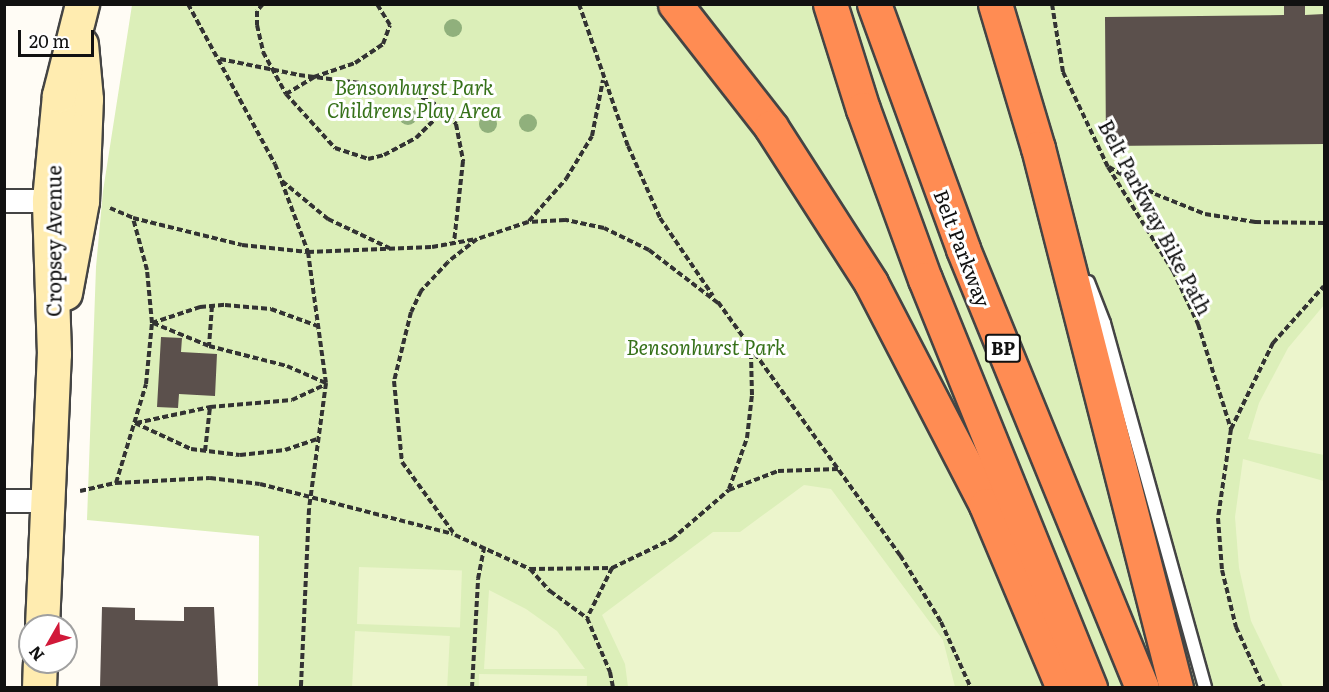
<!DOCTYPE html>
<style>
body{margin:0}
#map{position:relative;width:1329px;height:692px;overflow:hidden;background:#fffcf5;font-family:Literata,serif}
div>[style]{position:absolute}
.green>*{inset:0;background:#dcefb9}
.pitch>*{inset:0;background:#ecf5cc;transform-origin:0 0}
.building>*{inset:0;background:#5b504c}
.path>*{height:4px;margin-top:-2px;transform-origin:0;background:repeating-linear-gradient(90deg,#333 0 6px,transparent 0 9px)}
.roads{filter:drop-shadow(2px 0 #444) drop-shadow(-2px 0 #444) drop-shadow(0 2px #444) drop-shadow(0 -2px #444)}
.service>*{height:12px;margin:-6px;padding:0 6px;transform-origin:6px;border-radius:6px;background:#fff}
.minor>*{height:22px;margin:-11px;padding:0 11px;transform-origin:11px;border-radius:11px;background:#fff}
.secondary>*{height:33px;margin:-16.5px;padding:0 16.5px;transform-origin:16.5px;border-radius:16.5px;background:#ffecb0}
.motorway>*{height:33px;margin:-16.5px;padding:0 16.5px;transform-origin:16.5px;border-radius:16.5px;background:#ff8c53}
.trees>*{width:18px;height:18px;margin:-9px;border-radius:50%;background:#90b07c}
span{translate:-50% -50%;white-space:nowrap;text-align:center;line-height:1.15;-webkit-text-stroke:6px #fff;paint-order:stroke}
.shield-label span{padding:2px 4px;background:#fff;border:2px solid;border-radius:4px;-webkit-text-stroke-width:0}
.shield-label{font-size:18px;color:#111;font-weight:700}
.park-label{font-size:20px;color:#367119;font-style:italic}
.street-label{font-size:20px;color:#111}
.frame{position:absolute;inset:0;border:6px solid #111;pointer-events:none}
.north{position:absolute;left:18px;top:614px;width:60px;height:60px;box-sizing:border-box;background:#fff;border:2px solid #a0a0a0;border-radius:50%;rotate:231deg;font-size:16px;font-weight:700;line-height:24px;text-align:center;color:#111}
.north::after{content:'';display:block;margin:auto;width:21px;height:27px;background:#d11939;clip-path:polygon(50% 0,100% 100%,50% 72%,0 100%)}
.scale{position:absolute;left:18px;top:30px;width:76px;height:27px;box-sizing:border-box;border:3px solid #111;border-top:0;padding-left:8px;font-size:18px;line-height:21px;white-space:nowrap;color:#111;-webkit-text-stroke:4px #fff;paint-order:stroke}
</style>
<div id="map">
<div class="green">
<i style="clip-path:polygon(132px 5px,1324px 5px,1324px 687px,258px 687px,259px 536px,87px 520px,96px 267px,103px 191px)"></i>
</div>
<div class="pitch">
<i style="clip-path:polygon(1324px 305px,1324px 455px,1248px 439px,1259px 403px,1288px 348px)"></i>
<i style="clip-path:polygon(1243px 459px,1324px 481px,1324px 687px,1283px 687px,1251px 621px,1239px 568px,1235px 517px)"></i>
<i style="clip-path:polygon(804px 485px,831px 489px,943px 640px,955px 687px,628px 687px,625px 664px,602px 615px,713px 532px,740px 532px)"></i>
<i style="left:359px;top:567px;width:103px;height:57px;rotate:2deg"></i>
<i style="clip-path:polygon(489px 590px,526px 609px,557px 631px,585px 669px,484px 669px)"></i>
<i style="left:355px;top:631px;width:95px;height:56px;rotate:3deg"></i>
<i style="left:479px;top:674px;width:108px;height:13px;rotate:1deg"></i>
</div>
<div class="building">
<i style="clip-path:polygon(1284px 4px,1305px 4px,1305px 15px,1324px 14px,1324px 144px,1106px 146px,1105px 17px,1284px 15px)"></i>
<i style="clip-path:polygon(161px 337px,182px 338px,181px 352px,217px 354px,215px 396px,179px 394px,178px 408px,157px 407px)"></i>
<i style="clip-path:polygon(102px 607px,135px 608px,135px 620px,184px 621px,184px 607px,214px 607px,218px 687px,100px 687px)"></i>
</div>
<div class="path">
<i style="left:188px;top:4px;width:182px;rotate:61.5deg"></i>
<i style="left:275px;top:164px;width:94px;rotate:69.4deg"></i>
<i style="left:308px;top:252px;width:132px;rotate:82.2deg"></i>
<i style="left:326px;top:383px;width:127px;rotate:97.7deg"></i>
<i style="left:309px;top:509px;width:179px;rotate:92.6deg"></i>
<i style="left:263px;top:4px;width:9px;rotate:131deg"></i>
<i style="left:257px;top:11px;width:14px;rotate:90deg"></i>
<i style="left:257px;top:25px;width:28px;rotate:77deg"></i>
<i style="left:263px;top:52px;width:48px;rotate:61.3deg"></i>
<i style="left:286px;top:94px;width:73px;rotate:47.8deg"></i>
<i style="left:335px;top:148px;width:35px;rotate:18deg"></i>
<i style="left:368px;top:159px;width:16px;rotate:-14deg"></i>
<i style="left:384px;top:155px;width:36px;rotate:-28deg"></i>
<i style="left:416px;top:138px;width:40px;rotate:-45deg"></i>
<i style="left:579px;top:4px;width:150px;rotate:71deg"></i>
<i style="left:628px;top:146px;width:79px;rotate:66deg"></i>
<i style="left:660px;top:218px;width:94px;rotate:55.8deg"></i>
<i style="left:1052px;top:4px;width:69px;rotate:80.8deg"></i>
<i style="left:1063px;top:72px;width:105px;rotate:64.7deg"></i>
<i style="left:1108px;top:167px;width:123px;rotate:58deg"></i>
<i style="left:1173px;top:271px;width:59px;rotate:64.7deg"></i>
<i style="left:1198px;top:324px;width:110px;rotate:72.6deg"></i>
<i style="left:1231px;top:429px;width:90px;rotate:98.3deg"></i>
<i style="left:1218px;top:518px;width:52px;rotate:85.6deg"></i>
<i style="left:1222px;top:570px;width:59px;rotate:76.2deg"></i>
<i style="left:1236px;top:627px;width:67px;rotate:65.3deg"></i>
<i style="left:220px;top:59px;width:81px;rotate:11.4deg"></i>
<i style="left:299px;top:75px;width:108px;rotate:7.5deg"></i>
<i style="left:406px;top:89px;width:42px;rotate:27.2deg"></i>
<i style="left:443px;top:108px;width:21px;rotate:51deg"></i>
<i style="left:456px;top:124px;width:38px;rotate:79deg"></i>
<i style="left:463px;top:161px;width:82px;rotate:96.3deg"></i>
<i style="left:286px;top:94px;width:33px;rotate:-31deg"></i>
<i style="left:314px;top:77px;width:43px;rotate:-18.9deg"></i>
<i style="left:355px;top:63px;width:34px;rotate:-34deg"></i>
<i style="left:383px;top:44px;width:20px;rotate:-70deg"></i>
<i style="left:390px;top:25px;width:25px;rotate:-122deg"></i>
<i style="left:1109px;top:167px;width:53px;rotate:30.4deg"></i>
<i style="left:1155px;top:194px;width:54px;rotate:21.8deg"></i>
<i style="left:1205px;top:214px;width:51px;rotate:9.1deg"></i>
<i style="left:1255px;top:222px;width:69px;rotate:0.8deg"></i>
<i style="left:282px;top:181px;width:60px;rotate:39.6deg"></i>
<i style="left:328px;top:219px;width:68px;rotate:25.4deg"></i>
<i style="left:110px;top:208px;width:25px;rotate:23deg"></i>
<i style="left:133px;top:218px;width:112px;rotate:13.9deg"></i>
<i style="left:242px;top:245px;width:66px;rotate:6.1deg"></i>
<i style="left:308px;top:252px;width:124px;rotate:-2.3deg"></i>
<i style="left:432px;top:247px;width:45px;rotate:-10.3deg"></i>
<i style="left:529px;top:221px;width:56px;rotate:-48.6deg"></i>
<i style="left:566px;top:179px;width:50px;rotate:-58.8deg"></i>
<i style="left:592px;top:136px;width:57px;rotate:-78.9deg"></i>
<i style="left:718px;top:302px;width:312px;rotate:54.3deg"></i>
<i style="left:900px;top:555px;width:79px;rotate:58.5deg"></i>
<i style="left:941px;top:622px;width:72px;rotate:65.6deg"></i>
<i style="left:718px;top:303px;width:87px;rotate:-142.5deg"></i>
<i style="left:649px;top:250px;width:50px;rotate:-153.9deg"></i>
<i style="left:604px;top:228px;width:40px;rotate:-168deg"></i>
<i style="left:565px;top:220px;width:37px;rotate:177deg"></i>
<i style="left:528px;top:222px;width:54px;rotate:161.6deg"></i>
<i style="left:477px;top:239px;width:37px;rotate:142deg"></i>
<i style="left:448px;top:262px;width:40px;rotate:133deg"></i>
<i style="left:421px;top:291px;width:23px;rotate:115deg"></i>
<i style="left:411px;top:312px;width:71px;rotate:103.8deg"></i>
<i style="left:394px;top:381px;width:81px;rotate:84.4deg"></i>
<i style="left:402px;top:462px;width:90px;rotate:54deg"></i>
<i style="left:455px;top:535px;width:82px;rotate:24.4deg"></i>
<i style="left:530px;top:569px;width:82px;rotate:-0.7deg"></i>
<i style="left:612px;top:568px;width:67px;rotate:-25.8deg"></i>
<i style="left:672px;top:539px;width:75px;rotate:-40.7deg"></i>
<i style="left:729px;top:490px;width:53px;rotate:-21.2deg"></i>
<i style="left:778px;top:471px;width:60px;rotate:-1.9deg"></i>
<i style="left:212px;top:306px;width:40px;rotate:94.3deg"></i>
<i style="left:209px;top:346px;width:81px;rotate:14.4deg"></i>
<i style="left:287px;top:366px;width:43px;rotate:23.6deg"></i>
<i style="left:152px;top:323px;width:51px;rotate:-18.4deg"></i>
<i style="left:200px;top:307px;width:25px;rotate:-5deg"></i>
<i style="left:225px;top:305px;width:46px;rotate:5deg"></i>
<i style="left:271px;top:309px;width:50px;rotate:19.9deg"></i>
<i style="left:153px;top:323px;width:61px;rotate:22.3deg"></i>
<i style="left:135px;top:423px;width:62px;rotate:24.9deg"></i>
<i style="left:191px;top:449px;width:49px;rotate:7deg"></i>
<i style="left:240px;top:455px;width:45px;rotate:-6.3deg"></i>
<i style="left:285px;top:450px;width:36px;rotate:-19deg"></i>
<i style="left:136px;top:423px;width:76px;rotate:-12.2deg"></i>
<i style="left:1231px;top:429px;width:96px;rotate:-64deg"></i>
<i style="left:1273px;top:343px;width:76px;rotate:-48.2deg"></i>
<i style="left:205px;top:451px;width:44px;rotate:-83.5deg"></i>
<i style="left:210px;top:407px;width:82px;rotate:-4.9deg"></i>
<i style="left:292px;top:400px;width:38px;rotate:-25deg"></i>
<i style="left:116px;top:483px;width:94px;rotate:-3deg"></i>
<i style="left:210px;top:478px;width:50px;rotate:6.8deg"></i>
<i style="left:260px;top:484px;width:199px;rotate:14.5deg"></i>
<i style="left:729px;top:489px;width:54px;rotate:-70.6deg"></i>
<i style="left:747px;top:438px;width:43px;rotate:-83.4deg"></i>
<i style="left:752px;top:395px;width:42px;rotate:-91.4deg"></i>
<i style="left:80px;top:491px;width:37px;rotate:-13deg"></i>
<i style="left:116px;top:483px;width:103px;rotate:-73.1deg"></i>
<i style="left:146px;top:384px;width:61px;rotate:-84.4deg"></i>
<i style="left:152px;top:323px;width:53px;rotate:-95.4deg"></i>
<i style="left:147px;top:270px;width:54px;rotate:-105.1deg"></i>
<i style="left:612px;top:568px;width:56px;rotate:116.6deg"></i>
<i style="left:587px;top:618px;width:59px;rotate:66.9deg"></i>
<i style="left:610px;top:672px;width:16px;rotate:79deg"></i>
<i style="left:530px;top:569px;width:30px;rotate:48deg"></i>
<i style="left:550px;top:591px;width:46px;rotate:36.1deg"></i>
<i style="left:472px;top:688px;width:109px;rotate:-86.8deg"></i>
<i style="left:478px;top:579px;width:33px;rotate:-79deg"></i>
</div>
<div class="roads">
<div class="service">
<i style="left:1088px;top:282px;width:44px;rotate:68.7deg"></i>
<i style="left:1104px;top:323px;width:379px;rotate:74.5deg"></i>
</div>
<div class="minor">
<i style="left:4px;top:201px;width:58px"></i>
<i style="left:4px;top:501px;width:44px"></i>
</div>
<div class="secondary">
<i style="left:65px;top:293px;width:94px;rotate:-79.5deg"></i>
<i style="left:82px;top:201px;width:102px;rotate:-87.8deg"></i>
<i style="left:86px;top:99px;width:55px;rotate:-95.2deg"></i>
<i style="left:42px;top:626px;width:272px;rotate:-87.5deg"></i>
<i style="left:54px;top:354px;width:154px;rotate:-91.9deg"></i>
<i style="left:49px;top:200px;width:105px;rotate:-84.6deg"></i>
<i style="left:59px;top:95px;width:94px;rotate:-75.8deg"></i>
<i style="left:39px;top:688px;width:26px;rotate:-88deg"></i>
</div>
<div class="motorway">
<i style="left:675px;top:4px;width:156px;rotate:52deg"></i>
<i style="left:771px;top:127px;width:185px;rotate:57.3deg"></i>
<i style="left:871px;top:283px;width:250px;rotate:62.6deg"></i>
<i style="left:986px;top:505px;width:199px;rotate:67.2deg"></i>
<i style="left:830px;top:4px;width:110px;rotate:72.6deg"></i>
<i style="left:863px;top:109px;width:181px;rotate:70deg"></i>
<i style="left:925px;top:279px;width:441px;rotate:68deg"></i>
<i style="left:874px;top:4px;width:261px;rotate:70deg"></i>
<i style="left:963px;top:249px;width:474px;rotate:67.8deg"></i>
<i style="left:995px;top:4px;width:150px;rotate:73.4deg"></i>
<i style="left:1038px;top:148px;width:557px;rotate:75.66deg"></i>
</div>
</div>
<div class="trees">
<i style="left:453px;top:28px"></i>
<i style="left:408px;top:116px"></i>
<i style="left:528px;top:123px"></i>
<i style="left:488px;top:124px"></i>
</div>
<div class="shield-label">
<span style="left:1003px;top:348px">BP</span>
</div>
<div class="park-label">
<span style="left:414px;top:98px">Bensonhurst Park<br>Childrens Play Area</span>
<span style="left:706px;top:346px">Bensonhurst Park</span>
</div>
<div class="street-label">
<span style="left:1156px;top:217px;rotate:62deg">Belt Parkway Bike Path</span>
<span style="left:53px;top:241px;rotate:-90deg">Cropsey Avenue</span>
<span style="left:963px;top:248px;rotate:69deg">Belt Parkway</span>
</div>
<div class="frame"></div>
<div class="north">N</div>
<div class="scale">20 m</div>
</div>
